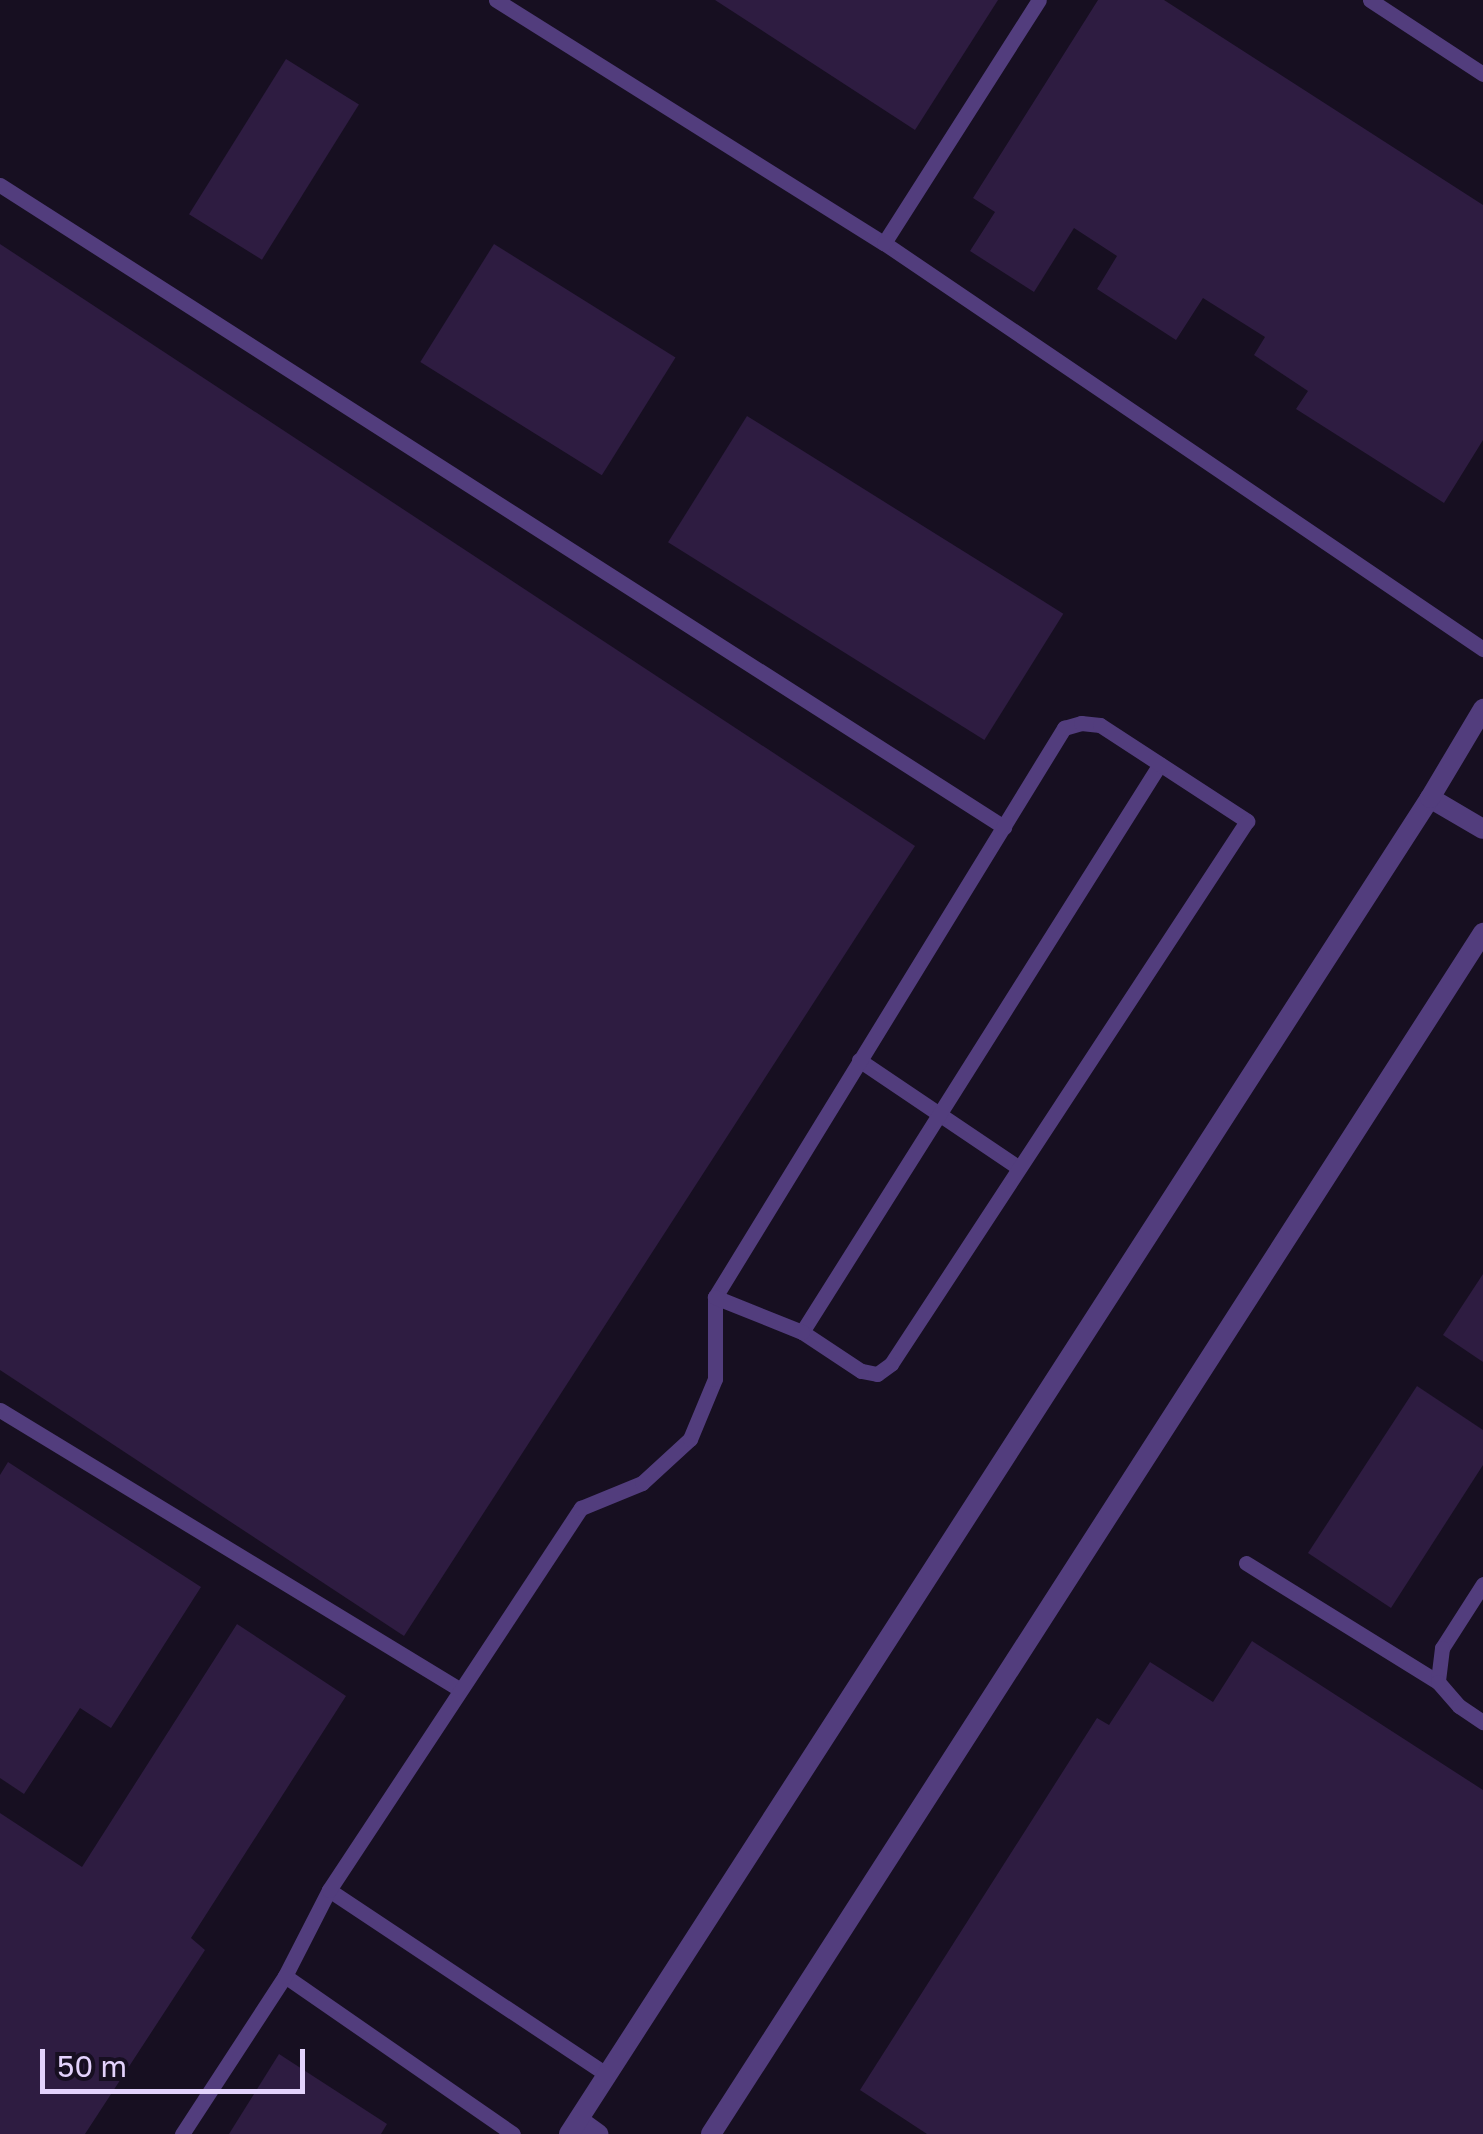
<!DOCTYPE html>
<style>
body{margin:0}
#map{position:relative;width:1483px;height:2134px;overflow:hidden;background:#170f21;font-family:"Golos Text",sans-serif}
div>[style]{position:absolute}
.building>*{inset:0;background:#2e1c41;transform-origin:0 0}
.service>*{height:15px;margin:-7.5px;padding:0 7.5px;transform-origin:7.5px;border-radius:7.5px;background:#523d7d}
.tertiary>*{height:20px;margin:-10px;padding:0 10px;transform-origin:10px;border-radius:10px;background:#523d7d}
span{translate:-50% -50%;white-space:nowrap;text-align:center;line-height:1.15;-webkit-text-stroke:8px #170f21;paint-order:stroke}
.scale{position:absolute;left:40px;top:2049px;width:265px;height:45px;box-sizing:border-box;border:5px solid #e3d2fc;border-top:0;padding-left:12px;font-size:30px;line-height:35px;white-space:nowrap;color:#e3d2fc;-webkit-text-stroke:8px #170f21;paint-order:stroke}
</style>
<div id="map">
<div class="building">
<i style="clip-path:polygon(715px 0,998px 0,915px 130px)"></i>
<i style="clip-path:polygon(1098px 0,1164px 0,1483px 205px,1483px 440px,1444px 503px,1296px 409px,1308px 391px,1254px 355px,1265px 337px,1203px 298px,1176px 340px,1097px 289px,1117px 256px,1074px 228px,1034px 292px,970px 251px,995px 212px,973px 198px)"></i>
<i style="left:286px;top:59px;width:86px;height:183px;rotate:32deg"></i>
<i style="clip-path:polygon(0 244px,915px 846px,404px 1636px,0 1370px)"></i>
<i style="left:494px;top:244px;width:214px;height:139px;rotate:32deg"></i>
<i style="left:747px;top:416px;width:373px;height:149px;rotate:32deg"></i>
<i style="clip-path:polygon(1483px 1274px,1483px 1362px,1443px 1335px)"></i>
<i style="clip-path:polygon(1417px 1386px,1483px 1430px,1483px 1465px,1391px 1608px,1308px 1553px)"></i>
<i style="clip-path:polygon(8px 1462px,201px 1587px,111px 1728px,80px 1708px,24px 1794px,0 1778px,0 1475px)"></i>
<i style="clip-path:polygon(237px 1624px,346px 1696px,191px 1938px,205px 1950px,85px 2134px,0 2134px,0 1813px,82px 1867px)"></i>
<i style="clip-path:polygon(1252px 1641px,1483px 1790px,1483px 2134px,927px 2134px,860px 2090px,1097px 1718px,1109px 1725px,1150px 1662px,1213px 1702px)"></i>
<i style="clip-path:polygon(279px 2054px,387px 2124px,381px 2134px,229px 2134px)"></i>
</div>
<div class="service">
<i style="left:496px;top:0;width:458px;rotate:32.1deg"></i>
<i style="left:884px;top:243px;width:724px;rotate:34.13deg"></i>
<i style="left:1370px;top:0;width:135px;rotate:33.2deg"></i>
<i style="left:0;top:185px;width:1192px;rotate:32.6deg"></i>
<i style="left:884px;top:243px;width:288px;rotate:-57.5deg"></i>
<i style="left:859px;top:1060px;width:193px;rotate:34deg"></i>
<i style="left:802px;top:1332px;width:671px;rotate:-57.78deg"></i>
<i style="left:0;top:1410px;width:537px;rotate:31.29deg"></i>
<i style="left:1246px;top:1563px;width:226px;rotate:31.8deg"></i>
<i style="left:1483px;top:1584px;width:76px;rotate:122.6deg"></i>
<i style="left:1442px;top:1648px;width:34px;rotate:97deg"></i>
<i style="left:1438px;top:1682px;width:32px;rotate:49deg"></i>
<i style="left:1459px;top:1706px;width:29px;rotate:34deg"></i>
<i style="left:329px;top:1890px;width:333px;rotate:33.6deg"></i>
<i style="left:285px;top:1976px;width:277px;rotate:34.7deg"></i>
<i style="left:182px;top:2134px;width:189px;rotate:-56.9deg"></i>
<i style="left:285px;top:1976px;width:97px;rotate:-62.9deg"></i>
<i style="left:329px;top:1890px;width:458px;rotate:-56.6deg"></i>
<i style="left:581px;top:1508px;width:66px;rotate:-22.3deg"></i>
<i style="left:642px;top:1483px;width:65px;rotate:-42.5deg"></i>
<i style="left:690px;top:1439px;width:65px;rotate:-67.4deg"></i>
<i style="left:715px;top:1379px;width:82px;rotate:-90deg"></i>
<i style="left:715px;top:1297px;width:668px;rotate:-58.48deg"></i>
<i style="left:1064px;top:728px;width:18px;rotate:-16deg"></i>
<i style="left:1081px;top:723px;width:19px;rotate:6deg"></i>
<i style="left:1100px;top:725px;width:176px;rotate:33.1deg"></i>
<i style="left:1247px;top:821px;width:649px;rotate:123.25deg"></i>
<i style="left:891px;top:1364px;width:17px;rotate:144deg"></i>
<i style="left:877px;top:1374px;width:16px;rotate:-169deg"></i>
<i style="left:861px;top:1371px;width:71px;rotate:-146.5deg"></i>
<i style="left:802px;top:1332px;width:94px;rotate:-158.1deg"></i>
</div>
<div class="tertiary">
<i style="left:1430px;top:798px;width:61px;rotate:30.3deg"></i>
<i style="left:579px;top:2120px;width:24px;rotate:36deg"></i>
<i style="left:569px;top:2134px;width:1589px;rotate:-57.2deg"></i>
<i style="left:1430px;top:798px;width:104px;rotate:-59.2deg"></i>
<i style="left:711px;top:2134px;width:1428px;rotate:-57.27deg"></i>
</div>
<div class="scale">50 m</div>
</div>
